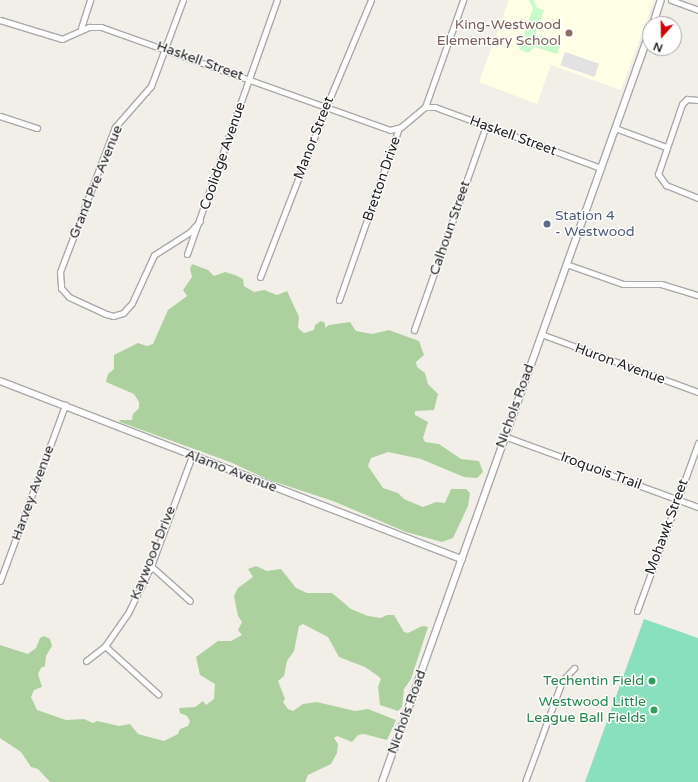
<!DOCTYPE html>
<style>
body{margin:0}
#map{position:relative;width:698px;height:782px;overflow:hidden;background:#f2efe9;font-family:"Varela Round",sans-serif}
div>[style]{position:absolute}
.education>*{inset:0;background:#ffffe5}
.forest>*{inset:0;background:#add19e}
.park>*{inset:0;background:#c8facc}
.pitch>*{inset:0;background:#88e0be}
.parking>*{inset:0;background:#e2e2e2;transform-origin:0 0}
.roads{filter:drop-shadow(1px 0 #a9a9a9) drop-shadow(-1px 0 #a9a9a9) drop-shadow(0 1px #a9a9a9) drop-shadow(0 -1px #a9a9a9)}
.minor>*{height:5px;margin:-2.5px;padding:0 2.5px;transform-origin:2.5px;border-radius:2.5px;background:#fff}
.tertiary>*{height:6px;margin:-3px;padding:0 3px;transform-origin:3px;border-radius:3px;background:#fff}
.dots>*{width:11px;height:11px;translate:-50% -50%;box-sizing:border-box;border:2px solid #fff;border-radius:50%}
span{translate:-50% -50%;white-space:nowrap;text-align:center;line-height:1.15;-webkit-text-stroke:3px #fff;paint-order:stroke}
.education-label{font-size:14px;color:#785e54}
.right{translate:-100% -50%;text-align:right}
.street-label{font-size:14px;color:#222}
.service-label{font-size:14px;color:#4e5e75}
.left{translate:0 -50%;text-align:left}
.leisure-label{font-size:14px;color:#27864d}
.north{position:absolute;left:642px;top:16px;width:40px;height:40px;box-sizing:border-box;background:#fff;border:1px solid #a7a7a7;border-radius:50%;rotate:200deg;font-size:11px;font-weight:700;line-height:16px;text-align:center;color:#222}
.north::after{content:'';display:block;margin:auto;width:14px;height:18px;background:#d40000;clip-path:polygon(50% 0,100% 100%,50% 72%,0 100%)}
</style>
<div id="map">
<div class="education">
<i style="clip-path:polygon(509px 0,654px 0,621px 90px,551px 65px,537px 104px,479px 82px)"></i>
</div>
<div class="forest">
<i style="clip-path:polygon(192px 264px,208px 270px,214px 276px,225px 272px,235px 275px,243px 279px,244px 286px,254px 292px,264px 290px,277px 295px,287px 291px,299px 317px,298px 328px,304px 333px,314px 330px,315px 325px,321px 321px,325px 323px,325px 328px,329px 325px,350px 322px,356px 331px,372px 334px,389px 330px,419px 341px,424px 355px,416px 362px,417px 367px,425px 373px,428px 384px,438px 394px,434px 410px,415px 411px,415px 415px,428px 422px,423px 438px,425px 442px,439px 444px,461px 459px,479px 461px,483px 472px,477px 478px,464px 477px,421px 459px,388px 452px,371px 458px,368px 466px,383px 488px,398px 493px,404px 499px,423px 507px,436px 502px,445px 503px,451px 489px,466px 489px,470px 493px,468px 506px,453px 538px,442px 542px,406px 532px,333px 501px,269px 480px,230px 462px,120px 422px,119px 420px,132px 420px,133px 414px,139px 408px,139px 402px,134px 394px,106px 382px,108px 374px,114px 369px,114px 355px,138px 343px,147px 346px,153px 344px,168px 310px,187px 296px,183px 290px,192px 277px,190px 269px)"></i>
<i style="clip-path:polygon(256px 566px,267px 571px,281px 569px,296px 588px,307px 593px,332px 593px,351px 609px,368px 616px,381px 618px,387px 615px,394px 615px,404px 632px,408px 633px,422px 626px,428px 627px,411px 679px,404px 689px,402px 707px,398px 711px,380px 705px,378px 687px,381px 679px,378px 676px,365px 667px,339px 657px,328px 637px,303px 624px,299px 626px,294px 651px,287px 661px,284px 676px,278px 681px,285px 699px,283px 702px,288px 709px,293px 711px,303px 704px,317px 702px,355px 711px,368px 709px,396px 720px,387px 740px,364px 734px,358px 735px,352px 742px,337px 736px,334px 738px,338px 744px,337px 753px,331px 764px,308px 775px,305px 782px,50px 782px,38px 769px,31px 767px,21px 752px,0 738px,0 645px,28px 654px,36px 648px,40px 638px,44px 636px,50px 639px,52px 646px,46px 656px,45px 666px,41px 668px,38px 674px,42px 687px,34px 690px,31px 697px,37px 710px,66px 720px,84px 719px,93px 723px,97px 721px,119px 726px,130px 724px,138px 734px,164px 741px,178px 734px,180px 729px,188px 726px,190px 721px,187px 716px,180px 713px,179px 708px,195px 707px,203px 701px,206px 705px,214px 699px,215px 684px,200px 675px,196px 657px,218px 641px,231px 641px,242px 635px,238px 630px,242px 622px,238px 616px,234px 596px,238px 588px,253px 577px,248px 569px)"></i>
</div>
<div class="park">
<i style="clip-path:polygon(529px 0,534px 0,537px 8px,544px 10px,535px 35px,560px 44px,557px 54px,535px 47px,528px 53px,519px 49px,533px 8px)"></i>
</div>
<div class="pitch">
<i style="clip-path:polygon(644px 619px,698px 638px,698px 782px,585px 782px)"></i>
</div>
<div class="parking">
<i style="left:565px;top:52px;width:36px;height:14px;rotate:19deg"></i>
</div>
<div class="roads">
<div class="minor">
<i style="left:183px;top:0;width:92px;rotate:110.4deg"></i>
<i style="left:151px;top:86px;width:55px;rotate:131.3deg"></i>
<i style="left:115px;top:127px;width:155px;rotate:110.8deg"></i>
<i style="left:60px;top:272px;width:16px;rotate:86deg"></i>
<i style="left:61px;top:288px;width:12px;rotate:48deg"></i>
<i style="left:69px;top:297px;width:41px;rotate:24.7deg"></i>
<i style="left:106px;top:314px;width:7px;rotate:16deg"></i>
<i style="left:113px;top:316px;width:10px;rotate:-17deg"></i>
<i style="left:123px;top:313px;width:13px;rotate:-48deg"></i>
<i style="left:132px;top:303px;width:53px;rotate:-65.4deg"></i>
<i style="left:154px;top:255px;width:43px;rotate:-32.6deg"></i>
<i style="left:190px;top:232px;width:15px;rotate:-48deg"></i>
<i style="left:671px;top:0;width:29px;rotate:20deg"></i>
<i style="left:0;top:20px;width:65px;rotate:17deg"></i>
<i style="left:62px;top:39px;width:30px;rotate:-24deg"></i>
<i style="left:89px;top:27px;width:12px"></i>
<i style="left:101px;top:27px;width:307px;rotate:19.6deg"></i>
<i style="left:390px;top:130px;width:11px;rotate:-15deg"></i>
<i style="left:401px;top:127px;width:31px;rotate:-40deg"></i>
<i style="left:425px;top:107px;width:114px;rotate:-70.4deg"></i>
<i style="left:80px;top:31px;width:33px;rotate:-72deg"></i>
<i style="left:698px;top:100px;width:11px;rotate:-175deg"></i>
<i style="left:687px;top:99px;width:7px;rotate:135deg"></i>
<i style="left:682px;top:104px;width:74px;rotate:108.9deg"></i>
<i style="left:658px;top:174px;width:14px;rotate:54deg"></i>
<i style="left:666px;top:185px;width:35px;rotate:22deg"></i>
<i style="left:425px;top:107px;width:10px"></i>
<i style="left:435px;top:107px;width:177px;rotate:20.2deg"></i>
<i style="left:0;top:116px;width:39px;rotate:18deg"></i>
<i style="left:615px;top:128px;width:54px;rotate:20.4deg"></i>
<i style="left:187px;top:254px;width:269px;rotate:-70.5deg"></i>
<i style="left:566px;top:264px;width:60px;rotate:19.3deg"></i>
<i style="left:623px;top:284px;width:38px"></i>
<i style="left:661px;top:284px;width:39px;rotate:17deg"></i>
<i style="left:260px;top:277px;width:182px;rotate:-68.8deg"></i>
<i style="left:326px;top:107px;width:116px;rotate:-67.2deg"></i>
<i style="left:339px;top:300px;width:182px;rotate:-70.8deg"></i>
<i style="left:414px;top:330px;width:216px;rotate:-70.6deg"></i>
<i style="left:541px;top:334px;width:167px;rotate:20.3deg"></i>
<i style="left:504px;top:436px;width:207px;rotate:20.1deg"></i>
<i style="left:151px;top:566px;width:52px;rotate:41.9deg"></i>
<i style="left:0;top:581px;width:188px;rotate:-69.7deg"></i>
<i style="left:637px;top:611px;width:179px;rotate:-70deg"></i>
<i style="left:105px;top:646px;width:72px;rotate:42.2deg"></i>
<i style="left:86px;top:661px;width:24px;rotate:-38deg"></i>
<i style="left:105px;top:646px;width:40px;rotate:-55.1deg"></i>
<i style="left:128px;top:613px;width:52px;rotate:-63.9deg"></i>
<i style="left:151px;top:566px;width:117px;rotate:-69.6deg"></i>
<i style="left:525px;top:782px;width:108px;rotate:-69.9deg"></i>
<i style="left:562px;top:681px;width:18px;rotate:-47deg"></i>
</div>
<div class="tertiary">
<i style="left:653px;top:24px;width:25px;rotate:-72deg"></i>
<i style="left:0;top:381px;width:495px;rotate:21.1deg"></i>
<i style="left:382px;top:782px;width:797px;rotate:-70.36deg"></i>
</div>
</div>
<div class="dots">
<i style="left:569px;top:33px;background:#8d6e63"></i>
<i style="left:547px;top:224px;background:#5c6f8a"></i>
<i style="left:652px;top:681px;background:#2e9e5b"></i>
<i style="left:654px;top:710px;background:#2e9e5b"></i>
</div>
<div class="education-label">
<span class="right" style="left:561px;top:33px">King-Westwood<br>Elementary School</span>
</div>
<div class="street-label">
<span style="left:200px;top:61px;rotate:20deg">Haskell Street</span>
<span style="left:513px;top:136px;rotate:20deg">Haskell Street</span>
<span style="left:314px;top:138px;rotate:-69deg">Manor Street</span>
<span style="left:223px;top:156px;rotate:-71deg">Coolidge Avenue</span>
<span style="left:382px;top:179px;rotate:-71deg">Bretton Drive</span>
<span style="left:96px;top:182px;rotate:-68deg">Grand Pre Avenue</span>
<span style="left:450px;top:228px;rotate:-71deg">Calhoun Street</span>
<span style="left:620px;top:364px;rotate:20deg">Huron Avenue</span>
<span style="left:515px;top:406px;rotate:-70deg">Nichols Road</span>
<span style="left:231px;top:471px;rotate:21deg">Alamo Avenue</span>
<span style="left:601px;top:471px;rotate:20deg">Iroquois Trail</span>
<span style="left:33px;top:493px;rotate:-70deg">Harvey Avenue</span>
<span style="left:667px;top:527px;rotate:-70deg">Mohawk Street</span>
<span style="left:153px;top:553px;rotate:-68deg">Kaywood Drive</span>
<span style="left:407px;top:712px;rotate:-70deg">Nichols Road</span>
</div>
<div class="service-label">
<span class="left" style="left:555px;top:224px">Station 4<br>- Westwood</span>
</div>
<div class="leisure-label">
<span class="right" style="left:644px;top:681px">Techentin Field</span>
<span class="right" style="left:646px;top:710px">Westwood Little<br>League Ball Fields</span>
</div>
<div class="north">N</div>
</div>
